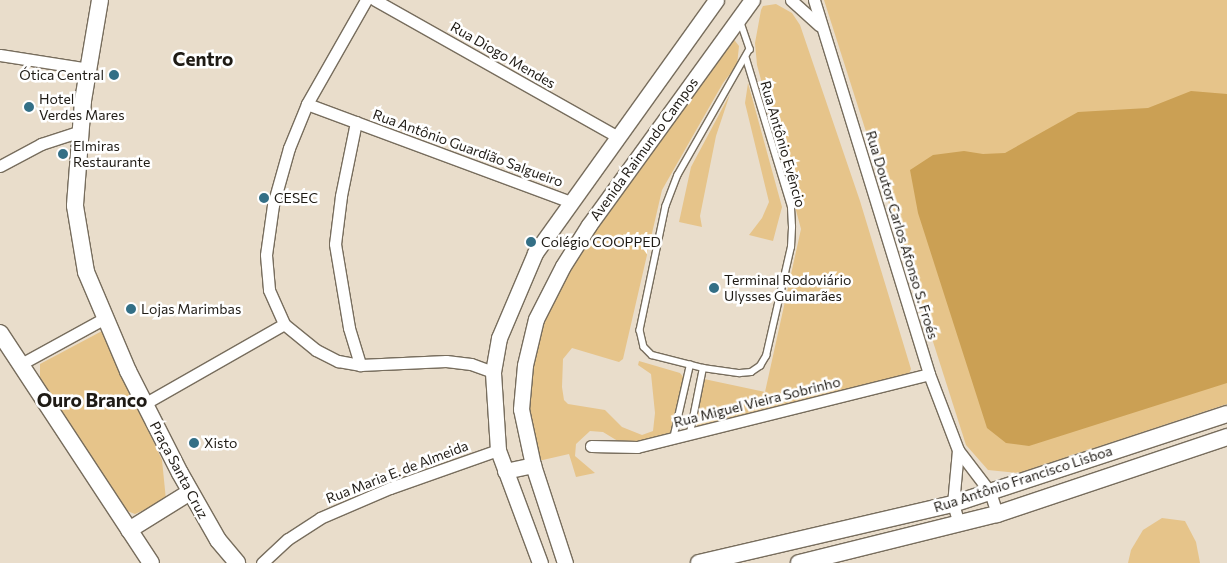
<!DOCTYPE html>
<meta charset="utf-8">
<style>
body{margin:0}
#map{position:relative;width:1227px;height:563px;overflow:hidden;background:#e9ddcb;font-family:Commissioner,sans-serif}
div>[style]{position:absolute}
.green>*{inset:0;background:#e6c48a}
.water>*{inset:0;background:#cba054}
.roads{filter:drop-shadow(1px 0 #776d5d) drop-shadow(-1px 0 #776d5d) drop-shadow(0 1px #776d5d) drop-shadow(0 -1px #776d5d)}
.service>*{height:5.5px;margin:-2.75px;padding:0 2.75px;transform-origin:2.75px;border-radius:2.75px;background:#fff}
.minor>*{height:11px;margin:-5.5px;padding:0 5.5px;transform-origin:5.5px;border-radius:5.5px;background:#fff}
.tertiary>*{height:15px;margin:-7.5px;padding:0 7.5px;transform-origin:7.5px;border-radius:7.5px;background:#fff}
.secondary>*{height:16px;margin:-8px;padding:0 8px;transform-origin:8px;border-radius:8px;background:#fff}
.dots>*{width:14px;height:14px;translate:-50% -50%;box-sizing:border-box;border:2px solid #fff;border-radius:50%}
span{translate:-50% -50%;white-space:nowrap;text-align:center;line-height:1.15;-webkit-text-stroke:5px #fff;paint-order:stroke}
.street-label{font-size:14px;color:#1f1b15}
.poi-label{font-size:14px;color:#1f1b15}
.right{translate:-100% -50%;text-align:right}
.left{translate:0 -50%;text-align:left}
.district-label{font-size:19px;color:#1f1b15;font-weight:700}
</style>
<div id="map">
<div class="green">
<i style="clip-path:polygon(824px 0,1227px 0,1227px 404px,1019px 473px,988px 470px,966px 445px)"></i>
<i style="clip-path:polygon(776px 4px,792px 13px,800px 25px,860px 201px,911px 369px,908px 376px,697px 426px,695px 415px,704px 379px,765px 392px,801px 229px,757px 65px,755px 43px,761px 10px,763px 6px)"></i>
<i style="clip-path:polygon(732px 37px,739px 46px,737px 65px,723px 83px,662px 190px,623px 359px,619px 362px,572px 348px,563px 359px,562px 387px,564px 400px,568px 404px,605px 410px,622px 427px,642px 435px,653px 431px,655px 413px,651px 374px,638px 365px,639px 361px,680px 373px,684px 378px,672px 434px,626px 446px,603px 432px,590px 431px,576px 444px,575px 456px,595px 473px,576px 477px,569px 454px,534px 462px,528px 397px,533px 356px,548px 304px,626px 184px)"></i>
<i style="clip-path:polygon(748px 83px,782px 207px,773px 241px,749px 235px,762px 218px,769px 202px,745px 103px)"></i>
<i style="clip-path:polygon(730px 94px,716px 136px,700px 216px,702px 227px,679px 222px,691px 167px)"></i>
<i style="clip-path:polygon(102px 331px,162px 460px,166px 500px,135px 514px,122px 509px,40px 381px,40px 364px)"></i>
<i style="clip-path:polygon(1162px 518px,1185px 521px,1196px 542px,1200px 563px,1128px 563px,1131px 550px,1143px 530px)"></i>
</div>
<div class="water">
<i style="clip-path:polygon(1191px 91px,1227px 94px,1227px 383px,1029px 446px,1006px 443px,987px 428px,918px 213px,910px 170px,933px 155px,964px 151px,983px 154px,1005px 153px,1078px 112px,1148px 108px)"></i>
</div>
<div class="roads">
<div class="service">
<i style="left:740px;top:20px;width:31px;rotate:71deg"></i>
<i style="left:750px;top:49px;width:145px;rotate:119.7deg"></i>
<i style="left:678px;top:175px;width:33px;rotate:111deg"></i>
<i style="left:666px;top:206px;width:127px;rotate:101.8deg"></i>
<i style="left:640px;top:330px;width:17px;rotate:77deg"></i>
<i style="left:644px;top:347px;width:11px;rotate:45deg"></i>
<i style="left:652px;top:355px;width:53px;rotate:14.3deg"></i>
<i style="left:703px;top:368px;width:37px;rotate:8deg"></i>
<i style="left:740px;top:373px;width:11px;rotate:-5deg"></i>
<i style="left:751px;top:372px;width:11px;rotate:-34deg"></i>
<i style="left:760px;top:366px;width:12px;rotate:-59deg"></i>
<i style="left:766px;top:356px;width:112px;rotate:-77.1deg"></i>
<i style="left:791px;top:247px;width:20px;rotate:-87deg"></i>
<i style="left:792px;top:227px;width:20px;rotate:-93deg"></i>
<i style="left:791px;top:207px;width:155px;rotate:-106.9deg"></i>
<i style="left:690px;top:433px;width:66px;rotate:-78.7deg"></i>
<i style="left:673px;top:439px;width:76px;rotate:-77.1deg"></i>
</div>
<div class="minor">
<i style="left:366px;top:0;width:120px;rotate:119.6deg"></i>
<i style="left:307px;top:104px;width:48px;rotate:112.2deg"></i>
<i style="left:289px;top:148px;width:59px;rotate:105.7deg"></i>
<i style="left:273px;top:205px;width:50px;rotate:98deg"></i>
<i style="left:266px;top:255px;width:35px;rotate:85deg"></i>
<i style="left:269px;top:290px;width:37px;rotate:66deg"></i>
<i style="left:284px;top:324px;width:41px;rotate:39.1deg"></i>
<i style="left:316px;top:350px;width:25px;rotate:27deg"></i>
<i style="left:338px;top:361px;width:22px;rotate:10deg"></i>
<i style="left:360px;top:365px;width:86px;rotate:-2.7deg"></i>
<i style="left:446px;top:361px;width:25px;rotate:7deg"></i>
<i style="left:471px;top:364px;width:23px;rotate:20deg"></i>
<i style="left:375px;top:0;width:277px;rotate:29.4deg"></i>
<i style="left:791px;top:0;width:38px;rotate:42deg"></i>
<i style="left:814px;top:0;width:391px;rotate:72.9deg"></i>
<i style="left:929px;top:374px;width:81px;rotate:69.1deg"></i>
<i style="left:958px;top:450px;width:53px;rotate:52.7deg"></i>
<i style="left:990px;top:492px;width:23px;rotate:72deg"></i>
<i style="left:0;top:55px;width:90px;rotate:8.9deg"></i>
<i style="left:307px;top:104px;width:281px;rotate:20.4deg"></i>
<i style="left:356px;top:122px;width:76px;rotate:101.5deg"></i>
<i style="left:341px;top:196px;width:48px;rotate:97.1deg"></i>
<i style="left:335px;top:244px;width:85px;rotate:80.5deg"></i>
<i style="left:349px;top:328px;width:39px;rotate:73deg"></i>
<i style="left:0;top:166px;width:47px;rotate:-28.2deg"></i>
<i style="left:41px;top:144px;width:42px;rotate:-18deg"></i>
<i style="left:21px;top:364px;width:96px;rotate:-28.7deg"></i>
<i style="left:144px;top:404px;width:161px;rotate:-29.7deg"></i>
<i style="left:591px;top:446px;width:46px;rotate:1.2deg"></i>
<i style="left:637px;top:447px;width:301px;rotate:-14deg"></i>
<i style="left:958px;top:450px;width:54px;rotate:95.3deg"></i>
<i style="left:953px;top:504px;width:21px;rotate:73deg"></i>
<i style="left:262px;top:563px;width:35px;rotate:-43deg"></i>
<i style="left:288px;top:539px;width:38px;rotate:-33deg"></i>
<i style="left:320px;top:518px;width:76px;rotate:-23.2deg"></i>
<i style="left:390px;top:488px;width:114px;rotate:-19.4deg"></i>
</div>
<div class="tertiary">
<i style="left:505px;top:471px;width:29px;rotate:-12deg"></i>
<i style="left:540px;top:563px;width:121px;rotate:-110.4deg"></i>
<i style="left:498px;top:450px;width:78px;rotate:-93.7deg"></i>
<i style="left:493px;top:372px;width:35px;rotate:-80deg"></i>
<i style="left:499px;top:338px;width:92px;rotate:-67deg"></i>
<i style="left:535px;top:253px;width:311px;rotate:-54.4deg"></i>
<i style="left:565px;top:563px;width:103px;rotate:-108.1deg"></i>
<i style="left:533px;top:465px;width:57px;rotate:-102.1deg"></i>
<i style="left:521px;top:409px;width:44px;rotate:-84.8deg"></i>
<i style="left:525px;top:365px;width:47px;rotate:-76.6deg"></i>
<i style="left:536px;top:319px;width:59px;rotate:-63deg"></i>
<i style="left:563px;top:266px;width:49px;rotate:-57.6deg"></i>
<i style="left:589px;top:225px;width:278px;rotate:-54.1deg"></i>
</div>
<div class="secondary">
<i style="left:100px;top:0;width:102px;rotate:99.6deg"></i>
<i style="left:83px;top:101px;width:105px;rotate:94.4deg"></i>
<i style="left:75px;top:206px;width:67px;rotate:80.5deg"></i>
<i style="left:86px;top:272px;width:108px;rotate:67deg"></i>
<i style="left:128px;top:371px;width:114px;rotate:63deg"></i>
<i style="left:180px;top:473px;width:77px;rotate:60.4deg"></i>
<i style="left:218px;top:540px;width:30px;rotate:50deg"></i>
<i style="left:0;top:333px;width:275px;rotate:56.7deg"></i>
<i style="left:129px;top:530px;width:72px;rotate:-31.9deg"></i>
<i style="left:699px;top:563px;width:261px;rotate:-13.1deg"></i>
<i style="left:953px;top:504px;width:288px;rotate:-18.2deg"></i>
<i style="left:799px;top:563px;width:204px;rotate:-13.9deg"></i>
<i style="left:997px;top:514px;width:243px;rotate:-18.5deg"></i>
</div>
</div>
<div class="dots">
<i style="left:114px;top:75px;background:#336f86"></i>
<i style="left:29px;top:107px;background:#336f86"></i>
<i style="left:63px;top:154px;background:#336f86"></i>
<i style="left:264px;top:198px;background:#336f86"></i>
<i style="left:531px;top:242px;background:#336f86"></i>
<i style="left:714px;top:288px;background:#336f86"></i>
<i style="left:131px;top:309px;background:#336f86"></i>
<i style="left:194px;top:443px;background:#336f86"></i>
</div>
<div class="street-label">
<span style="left:503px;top:55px;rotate:30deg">Rua Diogo Mendes</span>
<span style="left:783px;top:144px;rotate:74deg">Rua Antônio Evêncio</span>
<span style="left:468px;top:148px;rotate:20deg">Rua Antônio Guardião Salgueiro</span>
<span style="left:644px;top:149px;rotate:-54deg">Avenida Raimundo Campos</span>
<span style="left:902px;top:235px;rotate:73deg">Rua Doutor Carlos Afonso S. Froés</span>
<span style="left:757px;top:402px;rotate:-14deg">Rua Miguel Vieira Sobrinho</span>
<span style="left:179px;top:470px;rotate:62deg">Praça Santa Cruz</span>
<span style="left:397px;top:472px;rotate:-21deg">Rua Maria E. de Almeida</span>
<span style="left:1023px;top:479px;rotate:-18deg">Rua Antônio Francisco Lisboa</span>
</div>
<div class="poi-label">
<span class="right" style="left:104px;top:75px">Ótica Central</span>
<span class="left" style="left:39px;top:107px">Hotel<br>Verdes Mares</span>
<span class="left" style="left:73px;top:154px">Elmiras<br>Restaurante</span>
<span class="left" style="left:274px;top:198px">CESEC</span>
<span class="left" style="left:541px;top:242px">Colégio COOPPED</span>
<span class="left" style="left:724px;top:288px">Terminal Rodoviário<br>Ulysses Guimarães</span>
<span class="left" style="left:141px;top:309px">Lojas Marimbas</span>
<span class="left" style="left:204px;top:443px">Xisto</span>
</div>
<div class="district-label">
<span style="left:203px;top:59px">Centro</span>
<span style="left:92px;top:400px">Ouro Branco</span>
</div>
</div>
